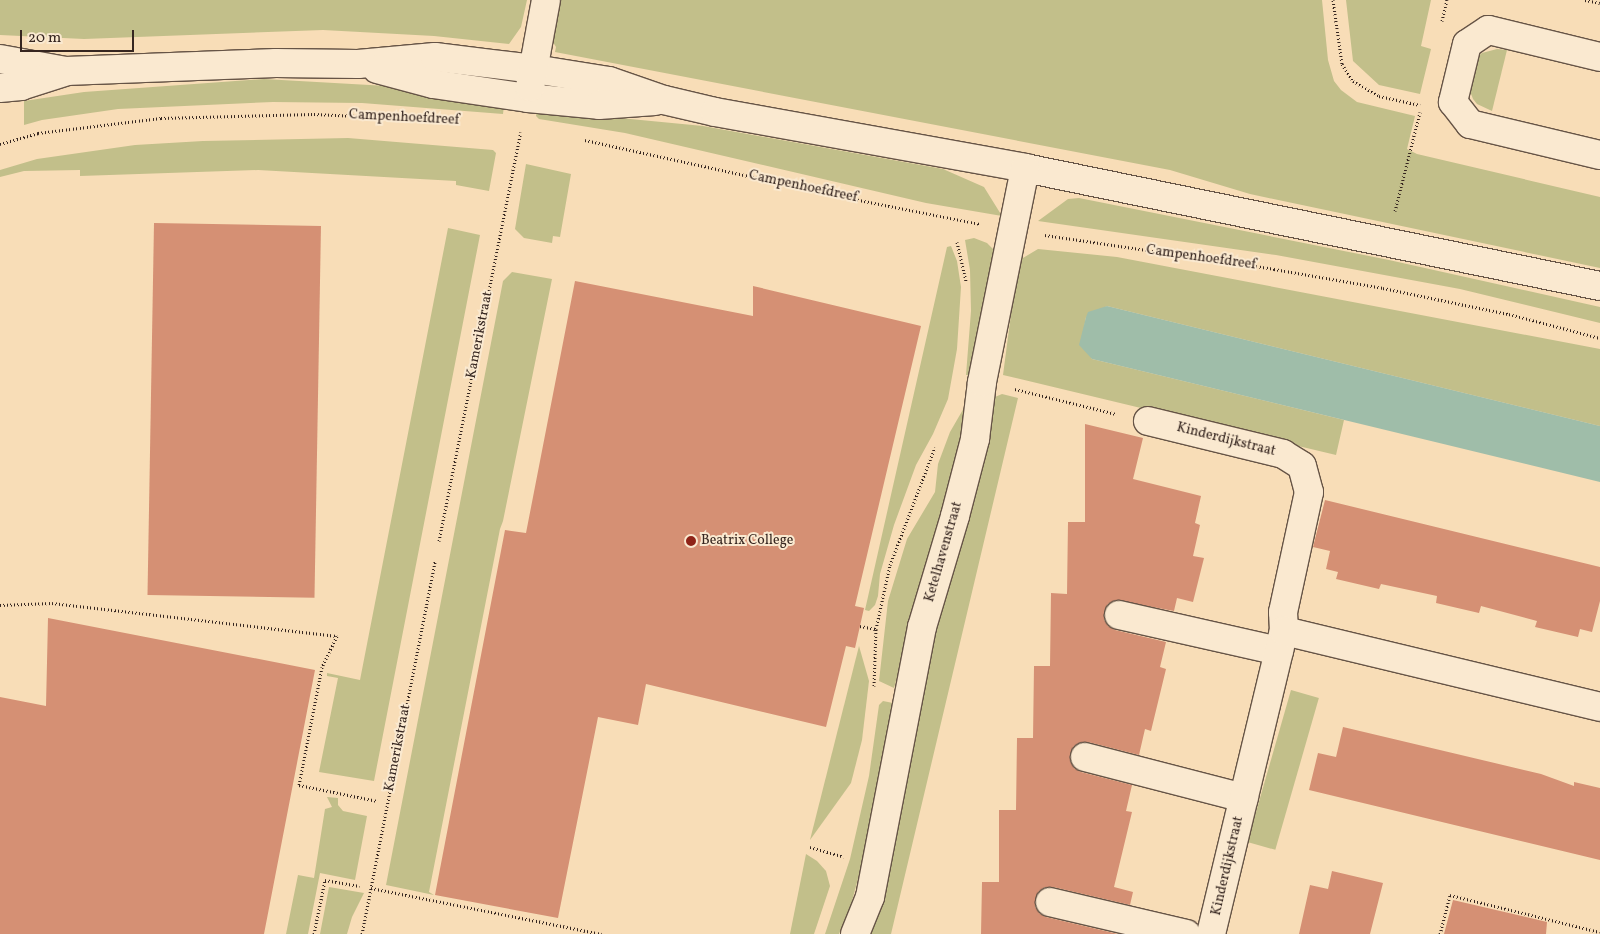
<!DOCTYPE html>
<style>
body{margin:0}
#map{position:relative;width:1600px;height:934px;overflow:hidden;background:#f8ddb7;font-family:Vollkorn,serif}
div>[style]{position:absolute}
.green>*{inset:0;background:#c2bf8a;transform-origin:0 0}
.water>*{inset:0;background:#9fbda9}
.building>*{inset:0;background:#d59074;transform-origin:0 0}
.path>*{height:3px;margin-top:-1.5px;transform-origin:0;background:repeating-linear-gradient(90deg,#362620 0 1px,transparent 0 3.5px)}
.roads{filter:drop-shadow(1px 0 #665446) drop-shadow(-1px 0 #665446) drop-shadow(0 1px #665446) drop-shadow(0 -1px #665446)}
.minor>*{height:28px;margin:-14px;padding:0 14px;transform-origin:14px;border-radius:14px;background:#fae9d0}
.dots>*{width:14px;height:14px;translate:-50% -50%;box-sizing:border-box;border:2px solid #fae9d0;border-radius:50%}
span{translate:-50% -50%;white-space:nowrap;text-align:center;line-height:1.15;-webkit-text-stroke:4px #fae9d0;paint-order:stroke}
.street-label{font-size:14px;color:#362620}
.poi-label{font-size:14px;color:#362620}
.left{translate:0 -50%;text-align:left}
.scale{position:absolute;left:20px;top:30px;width:114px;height:22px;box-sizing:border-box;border:2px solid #362620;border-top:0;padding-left:6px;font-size:15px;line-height:18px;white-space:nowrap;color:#362620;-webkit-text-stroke:4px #fae9d0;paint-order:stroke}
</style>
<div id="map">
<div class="green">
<i style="clip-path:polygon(0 0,527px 0,521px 27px,509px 44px,434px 36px,323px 30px,84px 39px,0 35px)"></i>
<i style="clip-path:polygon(556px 0,1322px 0,1328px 60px,1334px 81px,1341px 90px,1357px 102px,1415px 116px,1407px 149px,1417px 154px,1600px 197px,1600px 268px,1250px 194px,1170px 170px,555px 52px,556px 47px,551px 39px)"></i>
<i style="clip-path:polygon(1346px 0,1431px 0,1421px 46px,1431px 49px,1420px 94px,1379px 85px,1353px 61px)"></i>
<i style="clip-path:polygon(1497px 49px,1507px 50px,1492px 111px,1477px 104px,1473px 99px,1468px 86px,1476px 58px,1482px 53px)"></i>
<i style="clip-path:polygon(264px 79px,387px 86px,504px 105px,503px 114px,362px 103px,273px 102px,118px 109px,42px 120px,24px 125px,24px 101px,84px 92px)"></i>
<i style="clip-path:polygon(537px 110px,703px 126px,943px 169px,984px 187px,1002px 216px,926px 203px,625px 133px,539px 119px,536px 116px)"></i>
<i style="clip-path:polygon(348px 138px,493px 150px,496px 153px,489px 191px,456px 185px,456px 181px,258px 170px,80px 176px,80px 170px,24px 171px,0 177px,0 170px,37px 159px,135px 145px,203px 141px)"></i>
<i style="clip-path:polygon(526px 164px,571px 174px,560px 237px,553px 236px,552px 243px,524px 238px,515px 229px)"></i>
<i style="clip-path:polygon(1079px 198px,1389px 260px,1600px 307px,1600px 323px,1460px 289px,1276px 255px,1038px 221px,1068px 199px)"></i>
<i style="clip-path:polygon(448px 228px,480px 235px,374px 781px,319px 772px,338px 678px,327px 676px,327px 673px,360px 680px)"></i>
<i style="clip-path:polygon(974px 238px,987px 243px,994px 250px,972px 375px,966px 375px,971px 311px,970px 270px,965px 240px)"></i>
<i style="clip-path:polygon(951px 246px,957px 261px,961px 287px,957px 349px,948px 399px,933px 434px,916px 465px,894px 525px,880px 574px,878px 596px,875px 605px,869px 611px,865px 610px,947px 247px)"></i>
<i style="clip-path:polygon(1038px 249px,1117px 257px,1600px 349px,1600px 426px,1107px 306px,1086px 317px,1082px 340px,1092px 359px,1344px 420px,1336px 455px,1003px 375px,1018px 261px)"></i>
<i style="clip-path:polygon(512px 272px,552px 279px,503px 521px,500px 529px,429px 892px,434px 895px,386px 885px,503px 281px)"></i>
<i style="clip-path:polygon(972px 394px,955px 466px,894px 688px,879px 681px,888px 601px,907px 539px,935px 492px,938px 464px,950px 432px)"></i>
<i style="clip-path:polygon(1002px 394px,1018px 398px,891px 934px,867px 934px,931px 647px,976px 486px,995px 397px)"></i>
<i style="clip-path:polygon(859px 646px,869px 681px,862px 740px,851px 783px,810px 840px)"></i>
<i style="left:1291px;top:690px;width:29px;height:158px;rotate:16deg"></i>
<i style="clip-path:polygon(883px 701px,893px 703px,869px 837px,851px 905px,839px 934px,825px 934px,850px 859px,869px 776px,879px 705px)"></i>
<i style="clip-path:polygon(327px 797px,338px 798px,338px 805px,343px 811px,367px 816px,355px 880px,320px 873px,308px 934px,286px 934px,298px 875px,314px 878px,325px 809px,332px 807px)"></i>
<i style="clip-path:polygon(806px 854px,817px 861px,826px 871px,830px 886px,814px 934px,790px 934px)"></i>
<i style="clip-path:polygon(329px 887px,364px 893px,352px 917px,347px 934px,320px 934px)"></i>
</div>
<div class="water">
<i style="clip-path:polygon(1107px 306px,1600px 426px,1600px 482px,1092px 359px,1079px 345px,1086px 317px,1088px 312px)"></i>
</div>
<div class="building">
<i style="left:154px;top:223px;width:167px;height:372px;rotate:1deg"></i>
<i style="clip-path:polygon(575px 281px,753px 316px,753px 286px,921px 326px,855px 606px,864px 608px,860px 626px,855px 648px,846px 646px,826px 727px,646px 684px,638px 725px,598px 717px,558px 918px,435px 895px,505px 530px,526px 533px)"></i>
<i style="clip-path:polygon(1085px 424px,1143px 438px,1133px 479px,1201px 496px,1195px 523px,1200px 525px,1193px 556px,1204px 558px,1193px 602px,1177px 598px,1174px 611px,1115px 600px,1108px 604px,1104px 611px,1104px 620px,1108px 626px,1115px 630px,1166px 642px,1160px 667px,1166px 669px,1151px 731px,1145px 729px,1139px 755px,1088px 742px,1081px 742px,1074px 746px,1070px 754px,1070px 761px,1074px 768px,1081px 772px,1132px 785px,1126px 811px,1132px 812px,1114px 887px,1133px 892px,1130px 905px,1053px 887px,1045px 887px,1039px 891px,1035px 899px,1035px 907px,1040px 914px,1046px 917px,1118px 934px,981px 934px,982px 882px,999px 882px,999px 810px,1016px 810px,1017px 738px,1033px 738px,1034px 666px,1050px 666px,1051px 593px,1067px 594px,1068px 522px,1085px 522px)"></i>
<i style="clip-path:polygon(1325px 500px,1600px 567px,1600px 601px,1592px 632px,1580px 629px,1578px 637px,1535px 627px,1537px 621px,1481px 606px,1479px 613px,1436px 603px,1437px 596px,1381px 584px,1379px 589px,1336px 579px,1338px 572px,1326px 569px,1330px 551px,1313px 547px)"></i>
<i style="clip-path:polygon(48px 618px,315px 670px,264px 934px,0 934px,0 697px,46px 706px)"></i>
<i style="clip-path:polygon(1343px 727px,1541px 774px,1574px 786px,1574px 782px,1600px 788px,1600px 860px,1309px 790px,1318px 753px,1336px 757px)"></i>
<i style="clip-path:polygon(1332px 871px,1383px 883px,1370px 934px,1299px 934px,1310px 885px,1328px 889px)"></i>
<i style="clip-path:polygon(1453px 900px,1547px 922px,1546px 934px,1444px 934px)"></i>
</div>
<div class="path">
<i style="left:1333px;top:0;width:65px;rotate:82deg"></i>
<i style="left:1342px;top:64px;width:20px;rotate:57deg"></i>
<i style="left:1353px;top:81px;width:30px;rotate:30deg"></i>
<i style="left:1379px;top:96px;width:42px;rotate:12.4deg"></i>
<i style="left:1585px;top:0;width:15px;rotate:11deg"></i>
<i style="left:1442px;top:21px;width:22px;rotate:-77deg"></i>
<i style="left:585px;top:140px;width:275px;rotate:12.4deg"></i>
<i style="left:854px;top:199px;width:128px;rotate:11.2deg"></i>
<i style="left:0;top:144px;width:40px;rotate:-16deg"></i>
<i style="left:38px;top:133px;width:124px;rotate:-7deg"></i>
<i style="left:161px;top:118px;width:153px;rotate:-1.5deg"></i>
<i style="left:314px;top:114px;width:109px;rotate:2.6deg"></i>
<i style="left:1395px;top:211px;width:102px;rotate:-75.8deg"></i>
<i style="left:1045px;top:235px;width:232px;rotate:8.4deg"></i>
<i style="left:1274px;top:269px;width:111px;rotate:9.9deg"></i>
<i style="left:1383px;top:288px;width:129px;rotate:11.7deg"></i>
<i style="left:1509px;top:314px;width:94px;rotate:14.8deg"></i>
<i style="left:957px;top:242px;width:40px;rotate:77deg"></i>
<i style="left:1015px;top:389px;width:104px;rotate:13.9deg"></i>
<i style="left:439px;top:541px;width:417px;rotate:-78.7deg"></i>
<i style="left:0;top:605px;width:52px;rotate:-2.2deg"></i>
<i style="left:52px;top:603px;width:287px;rotate:6.6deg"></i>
<i style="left:337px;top:636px;width:34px;rotate:116deg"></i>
<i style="left:322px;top:667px;width:120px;rotate:101deg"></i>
<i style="left:299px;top:785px;width:80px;rotate:11.6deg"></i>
<i style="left:860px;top:626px;width:16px;rotate:11deg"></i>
<i style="left:874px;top:686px;width:57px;rotate:-88deg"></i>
<i style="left:876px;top:629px;width:66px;rotate:-77.7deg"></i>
<i style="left:890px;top:565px;width:126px;rotate:-69.1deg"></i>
<i style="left:810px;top:847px;width:35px;rotate:16deg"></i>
<i style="left:371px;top:888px;width:235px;rotate:11.3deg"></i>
<i style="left:314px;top:934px;width:55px;rotate:-78.5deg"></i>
<i style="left:325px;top:880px;width:35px;rotate:10deg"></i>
<i style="left:362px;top:934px;width:380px;rotate:-78.9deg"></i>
<i style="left:1440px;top:934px;width:40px;rotate:-75.6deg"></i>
<i style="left:1450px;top:895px;width:154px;rotate:13.9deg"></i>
</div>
<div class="roads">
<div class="minor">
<i style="left:1600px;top:57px;width:115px;rotate:-166.4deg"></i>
<i style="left:1488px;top:30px;width:25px;rotate:146deg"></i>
<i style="left:1467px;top:44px;width:60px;rotate:103.6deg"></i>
<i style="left:1453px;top:102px;width:28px;rotate:52deg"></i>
<i style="left:1470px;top:124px;width:134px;rotate:13.4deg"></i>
<i style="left:0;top:59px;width:67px;rotate:10.3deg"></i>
<i style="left:66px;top:71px;width:210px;rotate:-2.2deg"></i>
<i style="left:276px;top:63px;width:82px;rotate:0.7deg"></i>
<i style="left:358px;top:64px;width:77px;rotate:-5.2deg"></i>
<i style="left:435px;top:57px;width:100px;rotate:6.9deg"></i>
<i style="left:534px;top:69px;width:76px;rotate:9.1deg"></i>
<i style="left:609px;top:81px;width:58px;rotate:19.1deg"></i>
<i style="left:664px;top:100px;width:52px;rotate:13.2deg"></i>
<i style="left:715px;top:112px;width:315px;rotate:10.2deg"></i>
<i style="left:1025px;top:168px;width:587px;rotate:11.6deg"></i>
<i style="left:377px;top:69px;width:58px;rotate:15deg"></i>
<i style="left:433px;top:84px;width:96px;rotate:8.4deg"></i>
<i style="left:528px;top:98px;width:71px;rotate:5.6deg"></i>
<i style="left:599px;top:105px;width:56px;rotate:-4.1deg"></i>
<i style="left:530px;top:87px;width:88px;rotate:-79.6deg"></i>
<i style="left:0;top:88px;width:21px;rotate:-5deg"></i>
<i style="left:21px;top:86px;width:46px;rotate:-17.7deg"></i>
<i style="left:1148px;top:421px;width:139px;rotate:13.7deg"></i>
<i style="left:1283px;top:454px;width:22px;rotate:32deg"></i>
<i style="left:1302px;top:466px;width:27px;rotate:75deg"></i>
<i style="left:1309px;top:492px;width:123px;rotate:102.2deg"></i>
<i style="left:1283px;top:612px;width:19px;rotate:87deg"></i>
<i style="left:1119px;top:615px;width:164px;rotate:12.7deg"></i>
<i style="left:1085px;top:757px;width:164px;rotate:14.5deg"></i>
<i style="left:1050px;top:902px;width:140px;rotate:13.2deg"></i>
<i style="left:855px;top:934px;width:40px;rotate:-68deg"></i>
<i style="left:870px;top:897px;width:275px;rotate:-79.1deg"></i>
<i style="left:922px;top:627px;width:116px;rotate:-73.4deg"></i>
<i style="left:955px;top:516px;width:80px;rotate:-75.4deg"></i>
<i style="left:975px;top:439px;width:57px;rotate:-83deg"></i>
<i style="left:982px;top:382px;width:218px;rotate:-78.6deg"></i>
<i style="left:1211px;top:934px;width:312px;rotate:-76.5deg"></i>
<i style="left:1284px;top:631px;width:325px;rotate:13.5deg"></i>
</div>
</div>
<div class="dots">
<i style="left:691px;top:541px;background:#8f2418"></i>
</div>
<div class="street-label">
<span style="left:404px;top:118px;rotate:3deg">Campenhoefdreef</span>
<span style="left:803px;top:187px;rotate:12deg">Campenhoefdreef</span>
<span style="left:1201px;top:258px;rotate:8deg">Campenhoefdreef</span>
<span style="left:480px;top:335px;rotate:-79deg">Kamerikstraat</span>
<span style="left:1226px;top:440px;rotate:14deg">Kinderdijkstraat</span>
<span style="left:944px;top:552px;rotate:-74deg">Ketelhavenstraat</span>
<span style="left:398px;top:748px;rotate:-79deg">Kamerikstraat</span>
<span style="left:1228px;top:866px;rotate:-77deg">Kinderdijkstraat</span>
</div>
<div class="poi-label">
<span class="left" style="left:701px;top:541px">Beatrix College</span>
</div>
<div class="scale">20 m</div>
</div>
